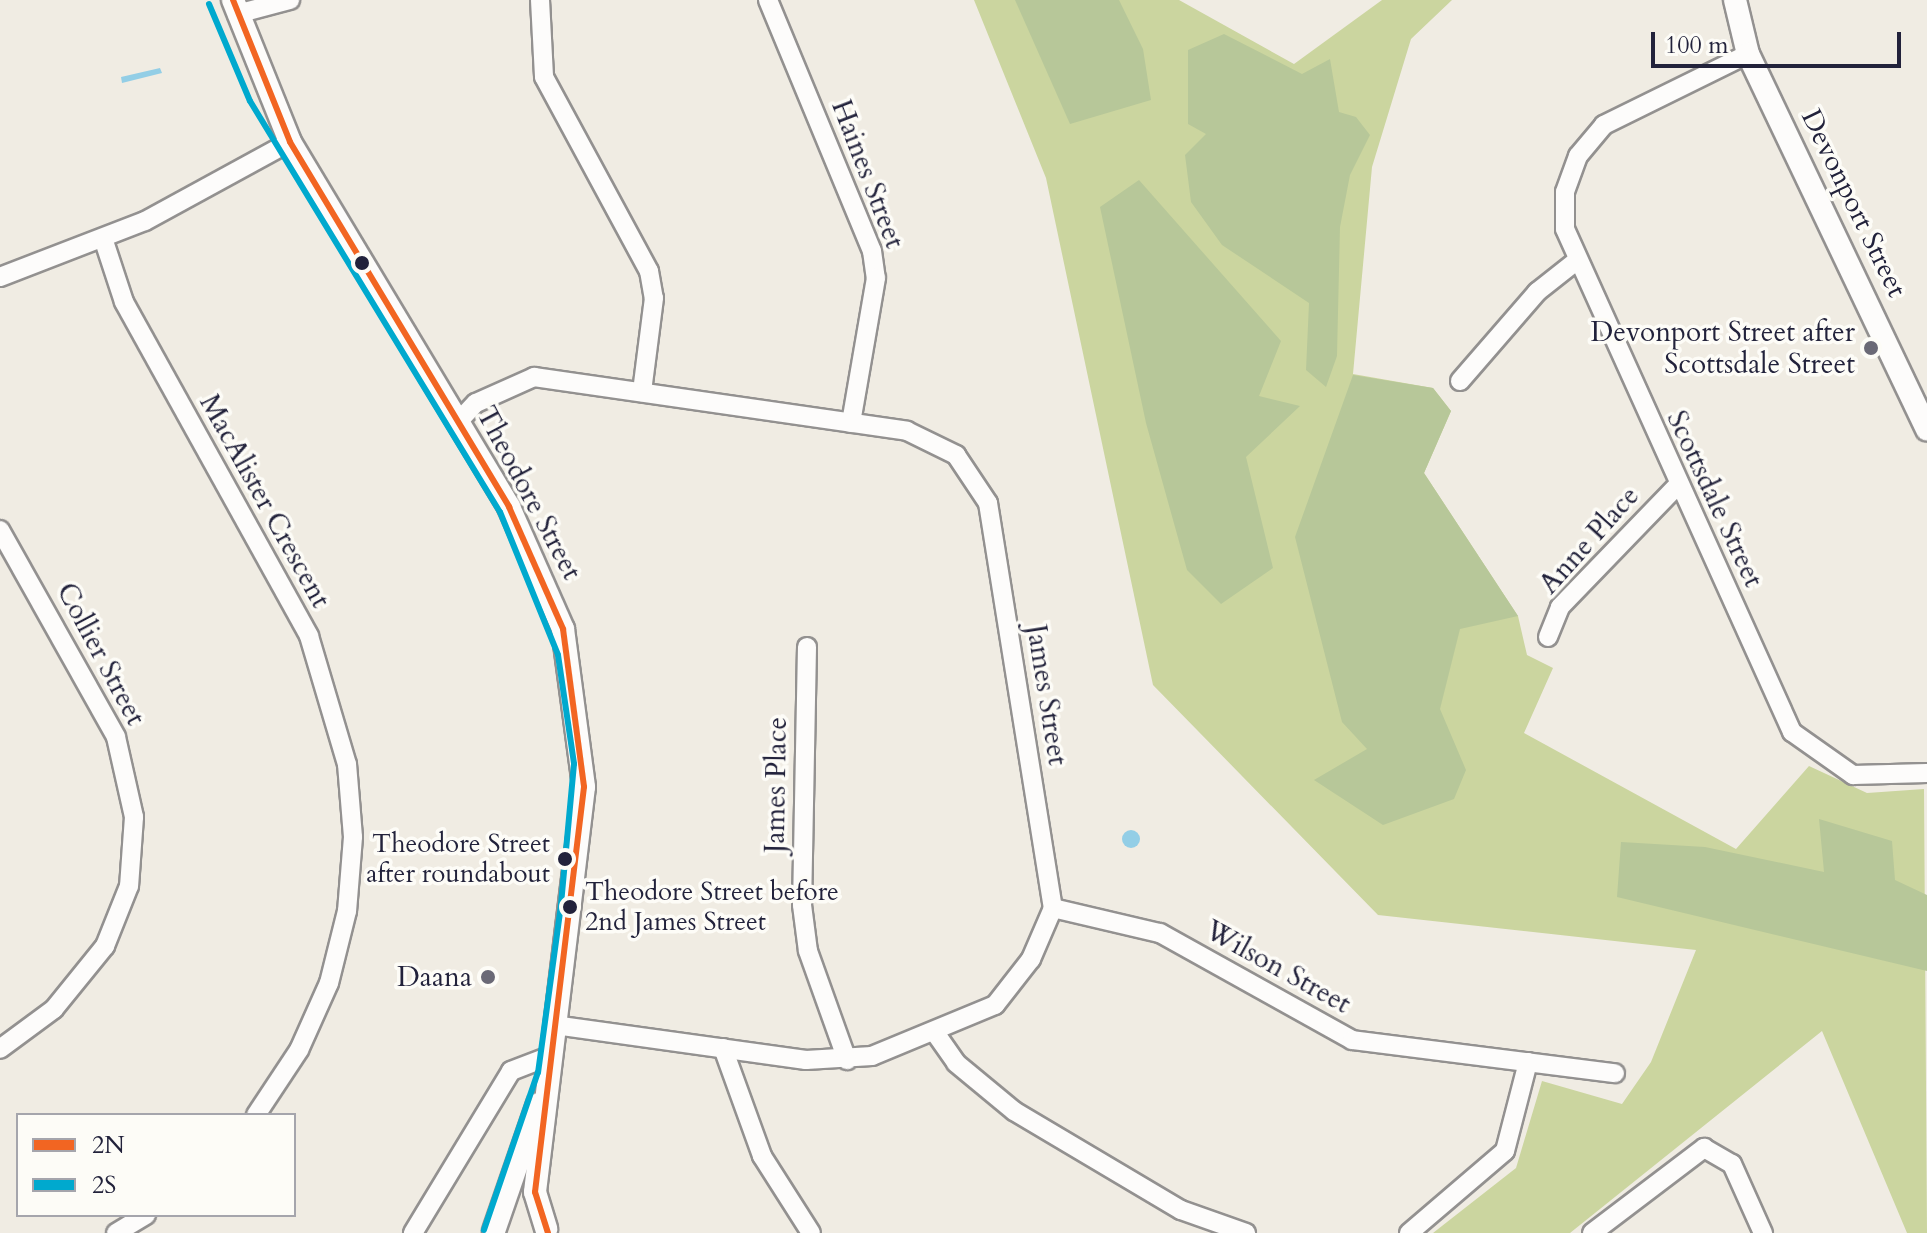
<!DOCTYPE html>
<style>
body{margin:0}
#map{position:relative;width:1927px;height:1233px;overflow:hidden;background:#f0ece3;font-family:Cardo,serif}
div>[style]{position:absolute}
.green>*{inset:0;background:#cbd59f}
.forest>*{inset:0;background:#b7c799}
.water>*{inset:0;background:#93cee6}
.round{border-radius:50%}
.roads{filter:drop-shadow(2px 0 #939190) drop-shadow(-2px 0 #939190) drop-shadow(0 2px #939190) drop-shadow(0 -2px #939190)}
.minor>*{height:18px;margin:-9px;padding:0 9px;transform-origin:9px;border-radius:9px;background:#fdfcfb}
.major>*{height:22px;margin:-11px;padding:0 11px;transform-origin:11px;border-radius:11px;background:#fdfcfb}
.bus-1>*{height:6px;margin:-3px;padding:0 3px;transform-origin:3px;border-radius:3px;background:#f26522}
.bus-2>*{height:6px;margin:-3px;padding:0 3px;transform-origin:3px;border-radius:3px;background:#00a9ce}
.dots>*{width:22px;height:22px;translate:-50% -50%;box-sizing:border-box;border:4px solid #fdfcf7;border-radius:50%}
span{translate:-50% -50%;white-space:nowrap;text-align:center;line-height:1.15;-webkit-text-stroke:7px #fdfcf7;paint-order:stroke}
.bus-label{font-size:26px;color:#22223b}
.right{translate:-100% -50%;text-align:right}
.left{translate:0 -50%;text-align:left}
.street-label{font-size:28px;color:#22223b}
.poi-label{font-size:28px;color:#22223b}
.legend{position:absolute;left:16px;top:1113px;width:280px;height:104px;box-sizing:border-box;background:#fdfcf7;border:2px solid #a5a5ac;margin:0;padding:10px 14px;list-style:none;font-size:24px;color:#22223b}
.legend li{display:flex;align-items:center;gap:16px;height:40px}
.legend b{width:40px;border:2px solid #a5a5ac}
.scale{position:absolute;left:1651px;top:32px;width:250px;height:36px;box-sizing:border-box;border:4px solid #22223b;border-top:0;padding-left:10px;font-size:24px;line-height:28px;white-space:nowrap;color:#22223b;-webkit-text-stroke:6px #fdfcf7;paint-order:stroke}
</style>
<div id="map">
<div class="green">
<i style="clip-path:polygon(974px 0,1179px 0,1294px 64px,1382px 0,1452px 0,1411px 39px,1372px 167px,1353px 374px,1433px 388px,1451px 411px,1424px 473px,1518px 616px,1527px 655px,1553px 668px,1524px 733px,1736px 849px,1809px 766px,1867px 793px,1924px 789px,1927px 1233px,1907px 1233px,1822px 1031px,1570px 1233px,1433px 1233px,1516px 1168px,1542px 1081px,1622px 1104px,1651px 1062px,1696px 950px,1378px 915px,1153px 685px,1046px 178px)"></i>
</div>
<div class="forest">
<i style="clip-path:polygon(1015px 0,1119px 0,1143px 49px,1151px 100px,1070px 124px)"></i>
<i style="clip-path:polygon(1224px 34px,1302px 74px,1330px 59px,1339px 112px,1356px 117px,1370px 135px,1350px 175px,1340px 227px,1337px 356px,1326px 387px,1306px 370px,1309px 303px,1222px 245px,1191px 202px,1185px 155px,1206px 134px,1188px 124px,1188px 50px)"></i>
<i style="clip-path:polygon(1139px 180px,1281px 341px,1259px 396px,1300px 406px,1246px 457px,1273px 568px,1221px 604px,1187px 570px,1146px 423px,1100px 207px)"></i>
<i style="clip-path:polygon(1353px 375px,1433px 388px,1451px 411px,1424px 473px,1518px 616px,1460px 629px,1440px 709px,1466px 770px,1454px 799px,1383px 825px,1314px 780px,1367px 749px,1342px 722px,1295px 537px)"></i>
<i style="clip-path:polygon(1819px 819px,1892px 841px,1895px 880px,1927px 895px,1927px 971px,1617px 897px,1621px 842px,1705px 847px,1824px 872px)"></i>
</div>
<div class="water">
<i style="clip-path:polygon(160px 68px,162px 73px,122px 83px,121px 77px)"></i>
<i class="round" style="left:1122px;top:830px;width:18px;height:18px"></i>
</div>
<div class="roads">
<div class="minor">
<i style="left:540px;top:0;width:77px;rotate:87deg"></i>
<i style="left:544px;top:77px;width:221px;rotate:61.6deg"></i>
<i style="left:649px;top:271px;width:27px;rotate:80deg"></i>
<i style="left:654px;top:298px;width:95px;rotate:97.3deg"></i>
<i style="left:768px;top:0;width:272px;rotate:67.5deg"></i>
<i style="left:872px;top:251px;width:27px;rotate:82deg"></i>
<i style="left:876px;top:278px;width:147px;rotate:99.8deg"></i>
<i style="left:237px;top:14px;width:55px;rotate:-14.8deg"></i>
<i style="left:1748px;top:54px;width:161px;rotate:153.8deg"></i>
<i style="left:1604px;top:125px;width:40px;rotate:130deg"></i>
<i style="left:1578px;top:156px;width:38px;rotate:110deg"></i>
<i style="left:1565px;top:192px;width:37px;rotate:90deg"></i>
<i style="left:1565px;top:229px;width:552px;rotate:65.71deg"></i>
<i style="left:1792px;top:732px;width:75px;rotate:35.2deg"></i>
<i style="left:1853px;top:775px;width:74px;rotate:-1.5deg"></i>
<i style="left:103px;top:238px;width:67px;rotate:71.8deg"></i>
<i style="left:124px;top:302px;width:382px;rotate:61deg"></i>
<i style="left:309px;top:636px;width:134px;rotate:73.5deg"></i>
<i style="left:347px;top:764px;width:73px;rotate:85.3deg"></i>
<i style="left:353px;top:837px;width:74px;rotate:94.6deg"></i>
<i style="left:347px;top:911px;width:74px;rotate:104deg"></i>
<i style="left:329px;top:983px;width:73px;rotate:114.1deg"></i>
<i style="left:299px;top:1050px;width:78px;rotate:123.5deg"></i>
<i style="left:0;top:277px;width:155px;rotate:-21.1deg"></i>
<i style="left:145px;top:221px;width:165px;rotate:-28.6deg"></i>
<i style="left:1460px;top:381px;width:118px;rotate:-49.1deg"></i>
<i style="left:1537px;top:292px;width:48px;rotate:-38.3deg"></i>
<i style="left:458px;top:422px;width:26px;rotate:-47deg"></i>
<i style="left:476px;top:403px;width:64px;rotate:-24.1deg"></i>
<i style="left:534px;top:377px;width:377px;rotate:8.2deg"></i>
<i style="left:907px;top:431px;width:55px;rotate:26.1deg"></i>
<i style="left:956px;top:455px;width:58px;rotate:56.3deg"></i>
<i style="left:988px;top:503px;width:410px;rotate:80.9deg"></i>
<i style="left:1053px;top:908px;width:56px;rotate:113.3deg"></i>
<i style="left:1031px;top:959px;width:58px;rotate:128deg"></i>
<i style="left:995px;top:1005px;width:133px;rotate:157.5deg"></i>
<i style="left:872px;top:1056px;width:66px;rotate:176.5deg"></i>
<i style="left:806px;top:1060px;width:255px;rotate:-172.1deg"></i>
<i style="left:0;top:530px;width:237px;rotate:60.7deg"></i>
<i style="left:116px;top:737px;width:82px;rotate:77.3deg"></i>
<i style="left:134px;top:817px;width:69px;rotate:94.1deg"></i>
<i style="left:129px;top:886px;width:65px;rotate:111.8deg"></i>
<i style="left:105px;top:946px;width:81px;rotate:129deg"></i>
<i style="left:54px;top:1009px;width:67px;rotate:143.5deg"></i>
<i style="left:1548px;top:637px;width:32px;rotate:-68deg"></i>
<i style="left:1560px;top:607px;width:170px;rotate:-46deg"></i>
<i style="left:807px;top:647px;width:258px;rotate:91.1deg"></i>
<i style="left:802px;top:905px;width:46px;rotate:82.6deg"></i>
<i style="left:808px;top:951px;width:116px;rotate:70.3deg"></i>
<i style="left:1053px;top:908px;width:110px;rotate:13.2deg"></i>
<i style="left:1160px;top:933px;width:220px;rotate:29.1deg"></i>
<i style="left:1352px;top:1040px;width:265px;rotate:7.2deg"></i>
<i style="left:936px;top:1034px;width:35px;rotate:55deg"></i>
<i style="left:956px;top:1063px;width:75px;rotate:39.6deg"></i>
<i style="left:1014px;top:1111px;width:194px;rotate:30.7deg"></i>
<i style="left:1181px;top:1210px;width:69px;rotate:19.5deg"></i>
<i style="left:723px;top:1048px;width:115px;rotate:70.1deg"></i>
<i style="left:762px;top:1156px;width:91px;rotate:57.5deg"></i>
<i style="left:116px;top:1233px;width:35px;rotate:-31deg"></i>
<i style="left:413px;top:1233px;width:189px;rotate:-58.8deg"></i>
<i style="left:511px;top:1071px;width:42px;rotate:-21deg"></i>
<i style="left:1409px;top:1233px;width:126px;rotate:-40.5deg"></i>
<i style="left:1505px;top:1151px;width:92px;rotate:-75.5deg"></i>
<i style="left:1592px;top:1233px;width:141px;rotate:-37.2deg"></i>
<i style="left:1704px;top:1148px;width:32px;rotate:30deg"></i>
<i style="left:1732px;top:1164px;width:76px;rotate:65.8deg"></i>
</div>
<div class="major">
<i style="left:233px;top:0;width:153px;rotate:68.1deg"></i>
<i style="left:290px;top:142px;width:426px;rotate:59deg"></i>
<i style="left:509px;top:507px;width:133px;rotate:66.1deg"></i>
<i style="left:563px;top:629px;width:159px;rotate:82.4deg"></i>
<i style="left:584px;top:787px;width:408px;rotate:96.9deg"></i>
<i style="left:535px;top:1192px;width:39px;rotate:73deg"></i>
<i style="left:1735px;top:0;width:56px;rotate:76.5deg"></i>
<i style="left:1748px;top:54px;width:416px;rotate:64.5deg"></i>
<i style="left:494px;top:1231px;width:134px;rotate:-70.9deg"></i>
</div>
</div>
<div class="bus-1">
<i style="left:233px;top:0;width:153px;rotate:68.1deg"></i>
<i style="left:290px;top:142px;width:426px;rotate:59deg"></i>
<i style="left:509px;top:507px;width:133px;rotate:66.1deg"></i>
<i style="left:563px;top:629px;width:159px;rotate:82.4deg"></i>
<i style="left:584px;top:787px;width:408px;rotate:96.9deg"></i>
<i style="left:535px;top:1192px;width:43px;rotate:72.4deg"></i>
</div>
<div class="bus-2">
<i style="left:209px;top:4px;width:105px;rotate:67.1deg"></i>
<i style="left:250px;top:101px;width:481px;rotate:58.7deg"></i>
<i style="left:500px;top:512px;width:154px;rotate:67.9deg"></i>
<i style="left:558px;top:655px;width:110px;rotate:81.6deg"></i>
<i style="left:574px;top:764px;width:142px;rotate:95.3deg"></i>
<i style="left:561px;top:905px;width:169px;rotate:97.8deg"></i>
<i style="left:538px;top:1072px;width:167px;rotate:108.9deg"></i>
</div>
<div class="dots">
<i style="left:362px;top:263px;background:#22223b"></i>
<i style="left:1871px;top:348px;background:#6a6976"></i>
<i style="left:565px;top:859px;background:#22223b"></i>
<i style="left:570px;top:907px;background:#22223b"></i>
<i style="left:488px;top:977px;background:#6a6976"></i>
</div>
<div class="bus-label">
<span class="right" style="left:550px;top:859px">Theodore Street<br>after roundabout</span>
<span class="left" style="left:585px;top:907px">Theodore Street before<br>2nd James Street</span>
</div>
<div class="street-label">
<span style="left:868px;top:174px;rotate:69deg">Haines Street</span>
<span style="left:1854px;top:203px;rotate:64deg">Devonport Street</span>
<span style="left:529px;top:493px;rotate:62deg">Theodore Street</span>
<span style="left:1715px;top:499px;rotate:65deg">Scottsdale Street</span>
<span style="left:265px;top:501px;rotate:61deg">MacAlister Crescent</span>
<span style="left:1589px;top:540px;rotate:-48deg">Anne Place</span>
<span style="left:101px;top:654px;rotate:62deg">Collier Street</span>
<span style="left:1047px;top:695px;rotate:81deg">James Street</span>
<span style="left:776px;top:785px;rotate:-89deg">James Place</span>
<span style="left:1278px;top:967px;rotate:29deg">Wilson Street</span>
</div>
<div class="poi-label">
<span class="right" style="left:1855px;top:348px">Devonport Street after<br>Scottsdale Street</span>
<span class="right" style="left:472px;top:977px">Daana</span>
</div>
<ul class="legend">
<li><b style="height:10px;background:#f26522"></b>2N</li>
<li><b style="height:10px;background:#00a9ce"></b>2S</li>
</ul>
<div class="scale">100 m</div>
</div>
